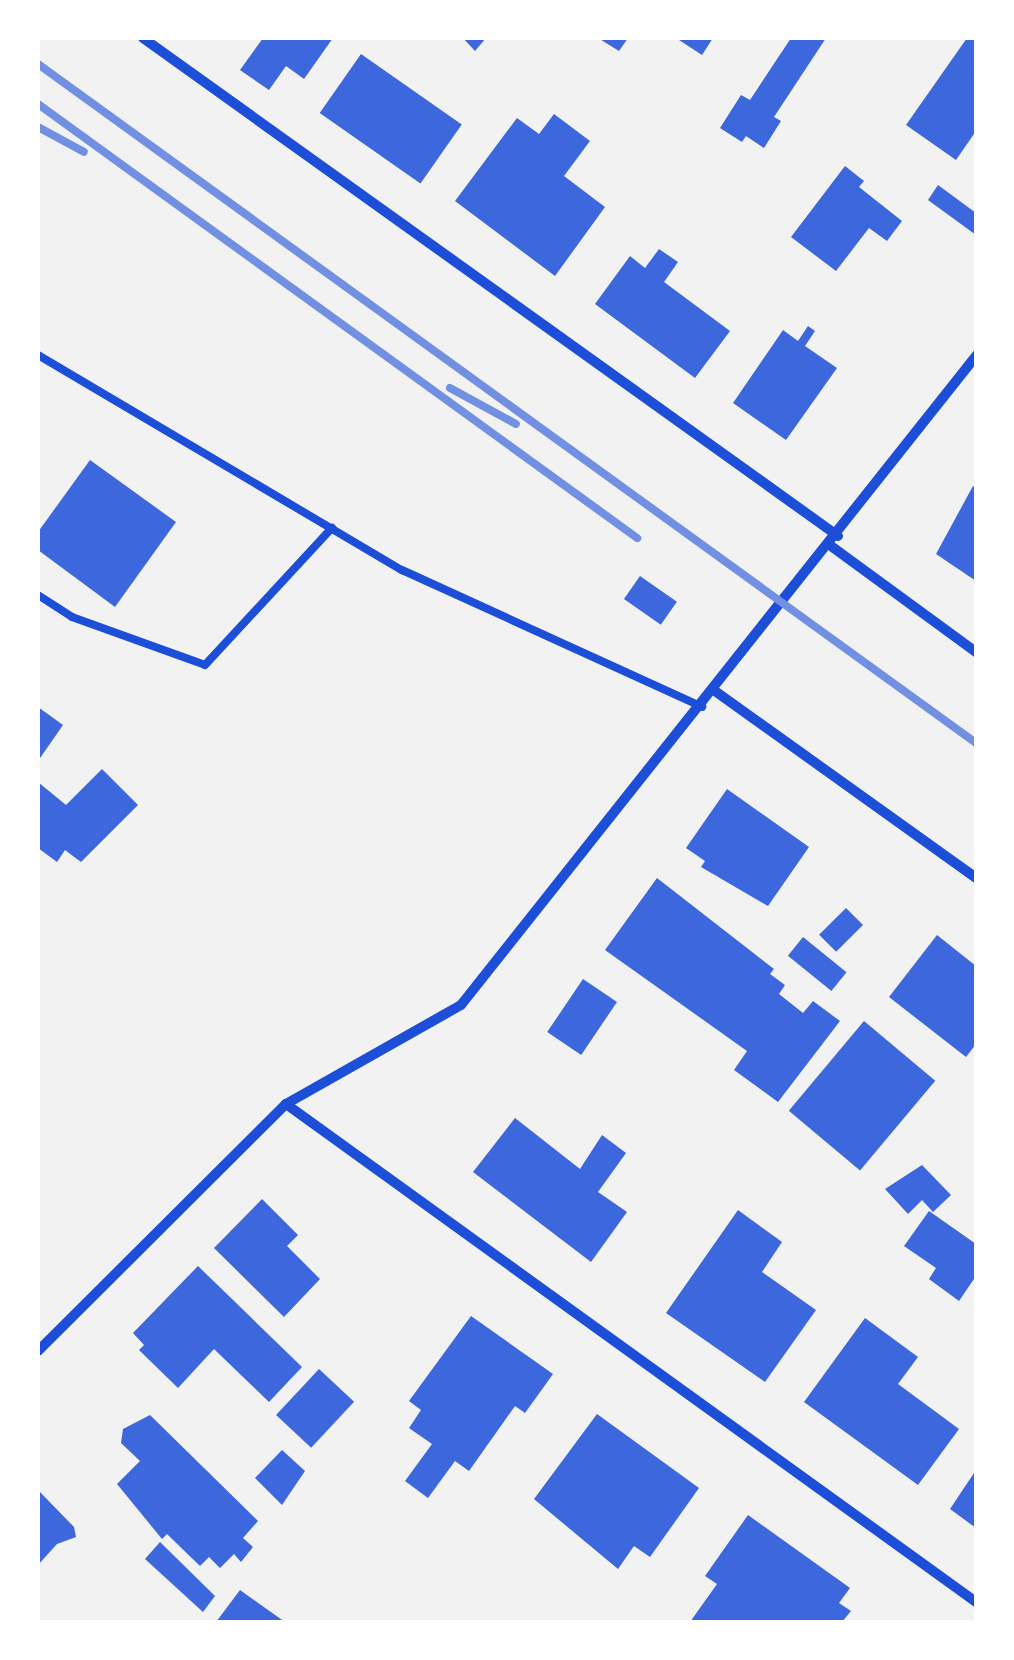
<!DOCTYPE html>
<style>
body{margin:0}
#map{position:relative;width:1014px;height:1660px;overflow:hidden;background:#f2f2f2;font-family:Karla,sans-serif}
div>[style]{position:absolute}
.building>*{inset:0;background:#3d67dc;transform-origin:0 0}
.service>*{height:8px;margin:-4px;padding:0 4px;transform-origin:4px;border-radius:4px;background:#1d4ed8}
.minor>*{height:10px;margin:-5px;padding:0 5px;transform-origin:5px;border-radius:5px;background:#1d4ed8}
.rail>*{height:8px;margin:-4px;padding:0 4px;transform-origin:4px;border-radius:4px;background:#7290e2}
span{translate:-50% -50%;white-space:nowrap;text-align:center;line-height:1.15;-webkit-text-stroke:8px #fff;paint-order:stroke}
.frame{position:absolute;inset:0;border:40px solid #fff;pointer-events:none}
</style>
<div id="map">
<div class="building">
<i style="clip-path:polygon(263px 38px,333px 38px,304px 79px,286px 66px,269px 90px,240px 70px)"></i>
<i style="clip-path:polygon(463px 38px,486px 38px,475px 51px)"></i>
<i style="clip-path:polygon(598px 38px,628px 38px,619px 51px)"></i>
<i style="clip-path:polygon(676px 38px,713px 38px,702px 55px)"></i>
<i style="clip-path:polygon(791px 38px,826px 38px,774px 117px,781px 121px,764px 148px,746px 136px,742px 142px,720px 128px,741px 95px,750px 100px)"></i>
<i style="clip-path:polygon(967px 38px,976px 38px,976px 131px,956px 160px,906px 125px)"></i>
<i style="left:361px;top:54px;width:123px;height:72px;rotate:35deg"></i>
<i style="clip-path:polygon(554px 114px,590px 141px,564px 176px,605px 207px,555px 276px,455px 201px,517px 118px,539px 134px)"></i>
<i style="clip-path:polygon(845px 166px,864px 181px,859px 187px,902px 221px,887px 241px,869px 228px,836px 271px,791px 237px)"></i>
<i style="clip-path:polygon(938px 185px,976px 213px,976px 235px,928px 200px)"></i>
<i style="clip-path:polygon(659px 249px,678px 262px,664px 282px,730px 331px,695px 378px,595px 304px,630px 256px,645px 268px)"></i>
<i style="clip-path:polygon(808px 326px,815px 331px,805px 346px,837px 368px,786px 440px,733px 403px,783px 330px,798px 341px)"></i>
<i style="clip-path:polygon(90px 460px,176px 522px,115px 607px,38px 550px,38px 532px)"></i>
<i style="clip-path:polygon(973px 486px,976px 488px,976px 581px,936px 554px)"></i>
<i style="left:640px;top:576px;width:45px;height:28px;rotate:35deg"></i>
<i style="clip-path:polygon(38px 707px,63px 725px,38px 761px)"></i>
<i style="clip-path:polygon(102px 769px,138px 805px,81px 862px,65px 850px,57px 862px,38px 848px,38px 782px,66px 805px)"></i>
<i style="clip-path:polygon(727px 789px,809px 847px,768px 906px,701px 867px,705px 861px,686px 848px)"></i>
<i style="clip-path:polygon(657px 878px,774px 969px,770px 974px,785px 985px,779px 994px,803px 1013px,813px 1001px,840px 1021px,778px 1102px,734px 1070px,747px 1051px,605px 950px)"></i>
<i style="left:846px;top:908px;width:24px;height:38px;rotate:45deg"></i>
<i style="clip-path:polygon(937px 935px,976px 966px,976px 1044px,966px 1057px,889px 997px)"></i>
<i style="left:803px;top:937px;width:56px;height:24px;rotate:39deg"></i>
<i style="left:583px;top:979px;width:41px;height:64px;rotate:34deg"></i>
<i style="left:864px;top:1021px;width:93px;height:117px;rotate:40deg"></i>
<i style="clip-path:polygon(515px 1118px,580px 1169px,602px 1135px,626px 1153px,598px 1192px,627px 1212px,591px 1262px,473px 1172px)"></i>
<i style="clip-path:polygon(922px 1165px,951px 1195px,933px 1212px,922px 1200px,908px 1214px,885px 1189px)"></i>
<i style="clip-path:polygon(262px 1199px,298px 1235px,287px 1246px,320px 1279px,284px 1317px,214px 1248px)"></i>
<i style="clip-path:polygon(738px 1210px,782px 1242px,762px 1272px,816px 1310px,765px 1382px,666px 1313px)"></i>
<i style="clip-path:polygon(929px 1211px,976px 1244px,976px 1276px,959px 1301px,929px 1279px,936px 1268px,904px 1246px)"></i>
<i style="clip-path:polygon(198px 1266px,302px 1367px,269px 1402px,214px 1349px,178px 1388px,139px 1350px,144px 1345px,133px 1333px)"></i>
<i style="clip-path:polygon(471px 1316px,553px 1374px,525px 1413px,515px 1406px,469px 1471px,455px 1461px,428px 1498px,405px 1481px,432px 1444px,409px 1428px,421px 1410px,409px 1401px)"></i>
<i style="clip-path:polygon(865px 1318px,918px 1357px,898px 1384px,959px 1429px,918px 1485px,804px 1402px)"></i>
<i style="left:319px;top:1369px;width:48px;height:63px;rotate:43deg"></i>
<i style="clip-path:polygon(597px 1414px,699px 1488px,650px 1557px,634px 1546px,618px 1569px,534px 1499px)"></i>
<i style="clip-path:polygon(150px 1415px,258px 1521px,243px 1538px,253px 1547px,241px 1562px,234px 1554px,220px 1568px,209px 1557px,200px 1566px,167px 1534px,162px 1539px,117px 1484px,140px 1461px,121px 1443px,123px 1429px)"></i>
<i style="clip-path:polygon(282px 1450px,305px 1471px,282px 1505px,255px 1478px)"></i>
<i style="clip-path:polygon(976px 1470px,976px 1528px,950px 1509px)"></i>
<i style="clip-path:polygon(38px 1490px,74px 1527px,76px 1537px,57px 1544px,38px 1565px)"></i>
<i style="clip-path:polygon(748px 1515px,850px 1588px,839px 1603px,851px 1611px,842px 1622px,690px 1622px,717px 1584px,705px 1576px)"></i>
<i style="clip-path:polygon(160px 1542px,215px 1596px,203px 1612px,145px 1559px)"></i>
<i style="clip-path:polygon(240px 1590px,285px 1622px,216px 1622px)"></i>
</div>
<div class="service">
<i style="left:38px;top:355px;width:423px;rotate:30.6deg"></i>
<i style="left:402px;top:570px;width:330px;rotate:24.5deg"></i>
<i style="left:38px;top:595px;width:40px;rotate:32.9deg"></i>
<i style="left:72px;top:617px;width:141px;rotate:19.8deg"></i>
<i style="left:205px;top:665px;width:187px;rotate:-47.2deg"></i>
</div>
<div class="minor">
<i style="left:143px;top:38px;width:855px;rotate:35.62deg"></i>
<i style="left:831px;top:546px;width:180px;rotate:36.2deg"></i>
<i style="left:715px;top:691px;width:321px;rotate:35.6deg"></i>
<i style="left:286px;top:1104px;width:851px;rotate:35.82deg"></i>
<i style="left:38px;top:1351px;width:350px;rotate:-44.9deg"></i>
<i style="left:286px;top:1104px;width:201px;rotate:-29.5deg"></i>
<i style="left:461px;top:1005px;width:829px;rotate:-51.57deg"></i>
</div>
<div class="rail">
<i style="left:38px;top:64px;width:1158px;rotate:35.9deg"></i>
<i style="left:38px;top:104px;width:740px;rotate:35.92deg"></i>
<i style="left:38px;top:127px;width:52px;rotate:28.5deg"></i>
<i style="left:450px;top:388px;width:75px;rotate:28.6deg"></i>
</div>
<div class="frame"></div>
</div>
